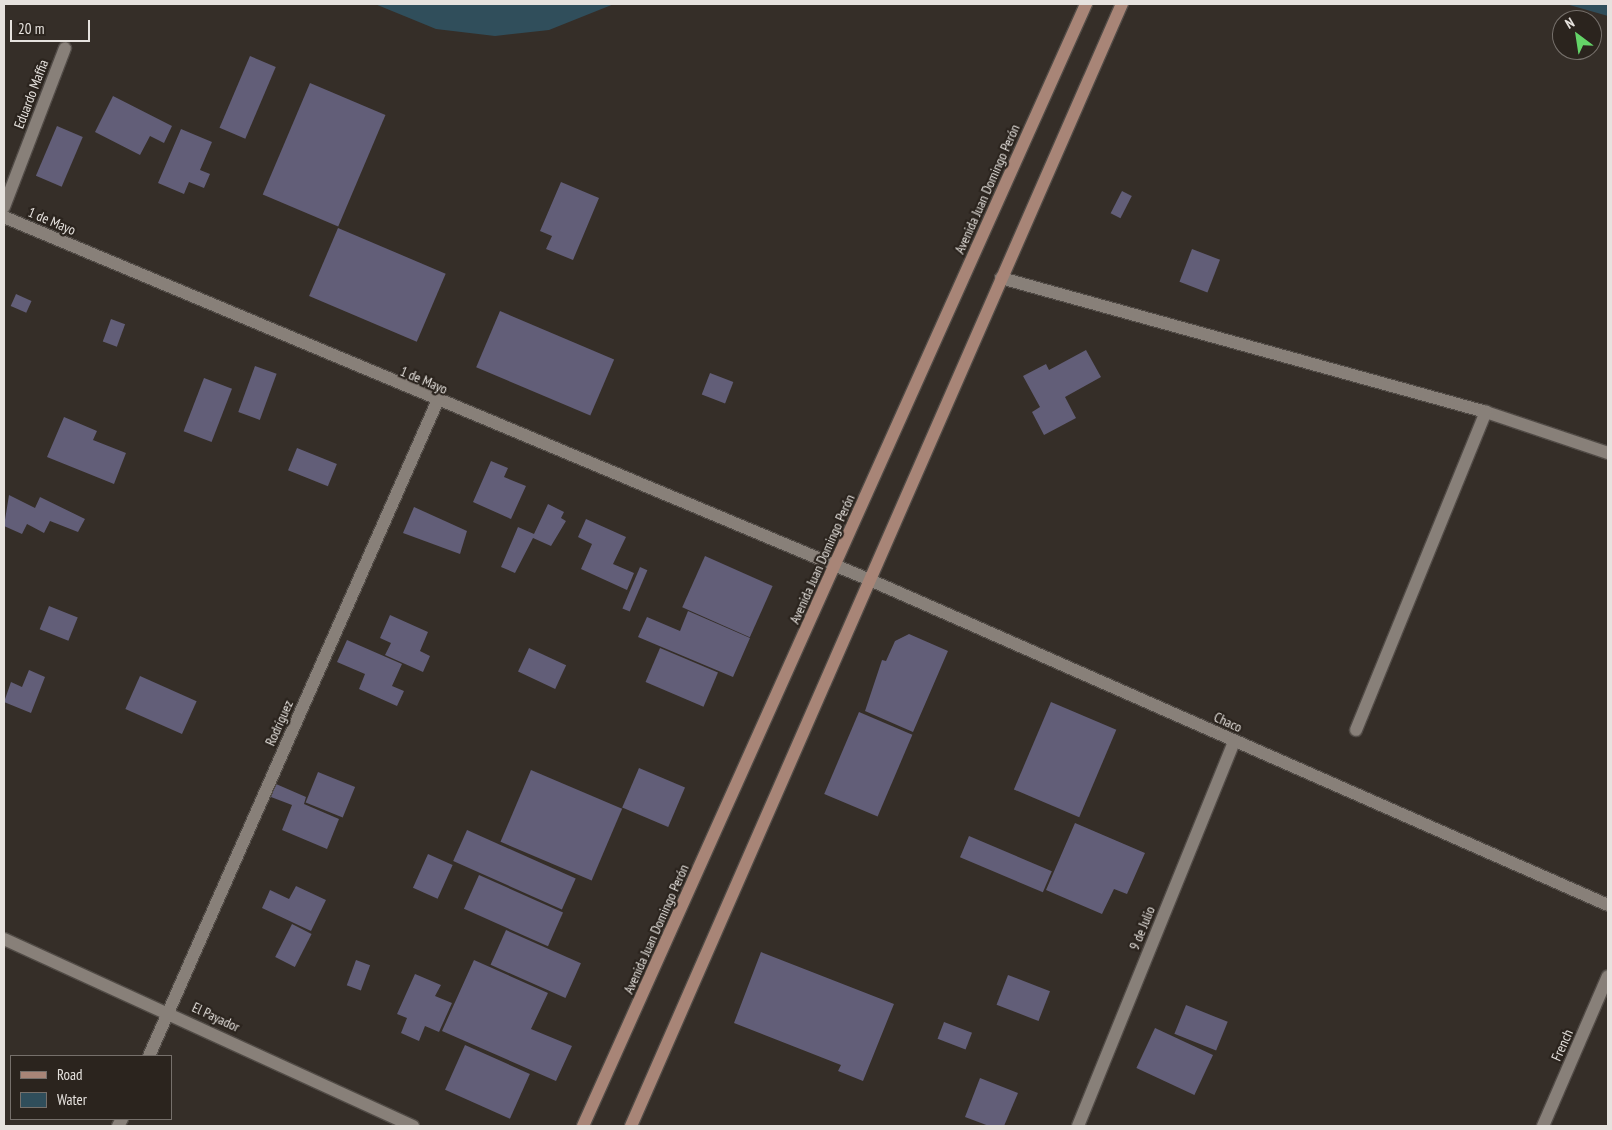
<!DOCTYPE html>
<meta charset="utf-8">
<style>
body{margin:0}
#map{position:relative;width:1612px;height:1130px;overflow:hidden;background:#352e28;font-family:"PT Sans Narrow",sans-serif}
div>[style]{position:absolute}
.water>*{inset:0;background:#304e5b}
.building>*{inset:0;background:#625e78;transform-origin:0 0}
.roads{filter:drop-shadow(1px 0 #514b46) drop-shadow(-1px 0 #514b46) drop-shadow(0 1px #514b46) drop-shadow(0 -1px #514b46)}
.street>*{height:12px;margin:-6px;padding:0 6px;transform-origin:6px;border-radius:6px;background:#888079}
.secondary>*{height:12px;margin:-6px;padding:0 6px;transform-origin:6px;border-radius:6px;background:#a88577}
span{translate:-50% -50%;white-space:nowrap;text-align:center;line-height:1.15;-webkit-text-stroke:4.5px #2b241e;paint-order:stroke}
.street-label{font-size:14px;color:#e6e2de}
.frame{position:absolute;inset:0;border:5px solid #e6e2de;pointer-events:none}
.legend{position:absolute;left:10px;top:1055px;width:162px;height:65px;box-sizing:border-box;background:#2b241e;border:1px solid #76706b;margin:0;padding:6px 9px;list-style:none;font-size:15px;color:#e6e2de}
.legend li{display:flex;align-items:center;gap:10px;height:25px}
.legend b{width:25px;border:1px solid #76706b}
.north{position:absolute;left:1552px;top:10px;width:50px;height:50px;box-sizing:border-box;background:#2b241e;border:1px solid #76706b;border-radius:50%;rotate:329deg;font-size:14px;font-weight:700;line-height:20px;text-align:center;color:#e6e2de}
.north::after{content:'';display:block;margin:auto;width:18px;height:22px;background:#64d468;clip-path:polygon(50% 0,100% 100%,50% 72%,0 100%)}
.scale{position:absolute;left:10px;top:20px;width:80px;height:22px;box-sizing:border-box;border:2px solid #e6e2de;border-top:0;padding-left:6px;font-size:15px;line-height:18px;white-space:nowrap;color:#e6e2de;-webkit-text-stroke:4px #2b241e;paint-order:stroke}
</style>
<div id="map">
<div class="water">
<i style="clip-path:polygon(375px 4px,614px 4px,549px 30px,495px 36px,436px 29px)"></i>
<i style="clip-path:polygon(1566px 4px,1608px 4px,1608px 16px)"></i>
</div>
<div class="building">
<i style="left:250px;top:56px;width:28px;height:78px;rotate:23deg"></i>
<i style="left:310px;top:83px;width:82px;height:121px;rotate:23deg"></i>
<i style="clip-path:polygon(113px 96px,172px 126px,164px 143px,150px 136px,140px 155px,95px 132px)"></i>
<i style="left:57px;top:126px;width:28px;height:54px;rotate:23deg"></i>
<i style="clip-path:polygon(181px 129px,212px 142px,200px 170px,210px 174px,204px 188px,189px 182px,184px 194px,158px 183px)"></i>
<i style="clip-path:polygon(561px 182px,599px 198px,573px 260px,546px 249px,552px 236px,540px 231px)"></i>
<i style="left:1122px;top:191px;width:11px;height:25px;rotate:27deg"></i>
<i style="left:338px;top:228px;width:117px;height:74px;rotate:23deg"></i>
<i style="left:1192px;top:249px;width:30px;height:35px;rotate:21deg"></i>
<i style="left:16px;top:294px;width:17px;height:13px;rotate:24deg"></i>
<i style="left:500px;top:311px;width:124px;height:61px;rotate:23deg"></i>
<i style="left:111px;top:319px;width:15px;height:24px;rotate:20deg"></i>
<i style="clip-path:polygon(1086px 350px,1101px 377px,1065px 397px,1076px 418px,1044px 435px,1032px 412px,1040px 407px,1023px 376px,1046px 364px,1049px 370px)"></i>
<i style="left:255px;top:366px;width:23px;height:49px;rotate:20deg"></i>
<i style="left:710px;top:373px;width:25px;height:23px;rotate:21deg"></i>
<i style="left:204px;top:378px;width:30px;height:57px;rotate:21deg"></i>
<i style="clip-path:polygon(64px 417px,97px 431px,93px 440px,126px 453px,114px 484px,47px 457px)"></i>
<i style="left:297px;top:448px;width:43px;height:24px;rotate:22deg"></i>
<i style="clip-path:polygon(491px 461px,508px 468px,504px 477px,526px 486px,511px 519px,473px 502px)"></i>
<i style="clip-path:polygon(9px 495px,35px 508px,40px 497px,85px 519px,78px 532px,50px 521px,44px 533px,27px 524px,22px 534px,4px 526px)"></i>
<i style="clip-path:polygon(548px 504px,564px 512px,561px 518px,566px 521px,551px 546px,533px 538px,515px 573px,501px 567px,518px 527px,534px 534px)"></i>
<i style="clip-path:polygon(414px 507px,467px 531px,460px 554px,403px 533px)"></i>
<i style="clip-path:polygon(586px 519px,626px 537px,613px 564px,634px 573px,627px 590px,581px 569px,592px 544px,578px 537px)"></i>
<i style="left:705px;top:556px;width:74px;height:56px;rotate:24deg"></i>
<i style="left:640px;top:567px;width:8px;height:45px;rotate:23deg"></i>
<i style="left:49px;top:606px;width:31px;height:25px;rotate:22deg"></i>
<i style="clip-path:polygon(688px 611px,750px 638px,733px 677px,638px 637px,647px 617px,680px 631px)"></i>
<i style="clip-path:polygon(390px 615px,428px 632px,420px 651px,430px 656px,423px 672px,385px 655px,391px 643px,380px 638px)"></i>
<i style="clip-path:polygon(909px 634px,948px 651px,913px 732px,865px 711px,882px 660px,886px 661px,895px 641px)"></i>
<i style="clip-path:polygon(347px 640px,402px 664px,392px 686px,404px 691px,397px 706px,359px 689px,365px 674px,337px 662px)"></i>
<i style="left:529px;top:648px;width:41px;height:26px;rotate:25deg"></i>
<i style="left:660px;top:648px;width:63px;height:37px;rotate:23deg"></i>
<i style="clip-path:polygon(29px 670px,45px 677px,31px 713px,4px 702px,11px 682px,22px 687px)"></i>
<i style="left:140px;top:676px;width:62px;height:36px;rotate:24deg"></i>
<i style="left:1051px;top:702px;width:71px;height:95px;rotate:23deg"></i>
<i style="left:859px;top:712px;width:58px;height:89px;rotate:23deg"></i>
<i style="left:639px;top:768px;width:50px;height:43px;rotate:23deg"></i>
<i style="left:531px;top:770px;width:99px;height:78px;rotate:23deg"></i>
<i style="left:318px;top:772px;width:40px;height:33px;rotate:22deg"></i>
<i style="clip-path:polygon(276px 784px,306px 797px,304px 804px,339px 819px,327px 849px,282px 830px,292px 805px,271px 797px)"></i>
<i style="clip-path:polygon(1075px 823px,1145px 853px,1127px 894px,1114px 889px,1102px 914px,1046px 890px)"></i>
<i style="left:467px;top:830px;width:119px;height:34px;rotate:24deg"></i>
<i style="left:969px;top:836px;width:90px;height:23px;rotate:23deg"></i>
<i style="left:428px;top:854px;width:27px;height:37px;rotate:24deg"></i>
<i style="left:479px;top:875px;width:92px;height:37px;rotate:24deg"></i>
<i style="clip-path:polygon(296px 886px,326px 900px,311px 931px,262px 908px,270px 890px,289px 899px)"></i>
<i style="left:292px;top:924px;width:22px;height:37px;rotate:27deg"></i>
<i style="left:506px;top:930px;width:82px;height:38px;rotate:24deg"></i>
<i style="clip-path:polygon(761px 952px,894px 1004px,863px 1081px,838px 1071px,841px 1065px,734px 1023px)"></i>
<i style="left:356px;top:960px;width:15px;height:27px;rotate:20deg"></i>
<i style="clip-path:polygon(474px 960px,548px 993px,531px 1029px,572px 1046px,556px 1081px,442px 1031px)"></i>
<i style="clip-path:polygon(415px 974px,441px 985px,435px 996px,452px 1003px,439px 1032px,425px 1026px,419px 1041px,401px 1033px,407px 1018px,397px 1014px)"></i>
<i style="left:1008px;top:975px;width:45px;height:32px;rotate:21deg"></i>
<i style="left:1186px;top:1005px;width:45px;height:31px;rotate:22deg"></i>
<i style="left:944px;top:1022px;width:30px;height:18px;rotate:21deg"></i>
<i style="left:1155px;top:1028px;width:64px;height:44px;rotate:25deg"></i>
<i style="left:465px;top:1045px;width:71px;height:49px;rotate:24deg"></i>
<i style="clip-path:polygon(980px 1078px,1018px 1093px,1004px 1126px,989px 1126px,965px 1117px)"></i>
</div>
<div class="roads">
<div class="street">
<i style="left:4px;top:207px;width:170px;rotate:-69deg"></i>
<i style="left:4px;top:217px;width:939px;rotate:22.74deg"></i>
<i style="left:870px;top:580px;width:806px;rotate:23.77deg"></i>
<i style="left:1001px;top:278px;width:503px;rotate:15.44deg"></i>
<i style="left:1486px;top:412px;width:129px;rotate:18.6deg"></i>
<i style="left:1356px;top:730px;width:344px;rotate:-67.8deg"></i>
<i style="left:4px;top:939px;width:450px;rotate:24.6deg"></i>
<i style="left:149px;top:1056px;width:715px;rotate:-66.23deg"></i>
<i style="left:118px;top:1126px;width:8px;rotate:-60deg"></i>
<i style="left:1078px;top:1126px;width:415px;rotate:-67.9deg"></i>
<i style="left:1543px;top:1126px;width:163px;rotate:-66.6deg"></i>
</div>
<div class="secondary">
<i style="left:583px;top:1126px;width:1230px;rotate:-65.85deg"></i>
<i style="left:631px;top:1126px;width:1225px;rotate:-66.37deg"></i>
</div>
</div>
<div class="street-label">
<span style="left:31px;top:94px;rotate:-69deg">Eduardo Maffia</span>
<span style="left:987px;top:189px;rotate:-66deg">Avenida Juan Domingo Perón</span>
<span style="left:52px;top:221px;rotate:23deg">1 de Mayo</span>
<span style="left:424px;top:380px;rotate:23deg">1 de Mayo</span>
<span style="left:822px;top:559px;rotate:-66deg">Avenida Juan Domingo Perón</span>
<span style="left:1228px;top:722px;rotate:24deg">Chaco</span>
<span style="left:279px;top:723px;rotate:-66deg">Rodríguez</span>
<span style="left:1142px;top:928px;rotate:-68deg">9 de Julio</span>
<span style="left:656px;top:929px;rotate:-66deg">Avenida Juan Domingo Perón</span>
<span style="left:216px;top:1017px;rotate:25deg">El Payador</span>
<span style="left:1562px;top:1045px;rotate:-66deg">French</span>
</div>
<div class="frame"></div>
<ul class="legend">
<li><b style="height:6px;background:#a88577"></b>Road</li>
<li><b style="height:14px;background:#304e5b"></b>Water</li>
</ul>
<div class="north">N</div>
<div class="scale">20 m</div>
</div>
